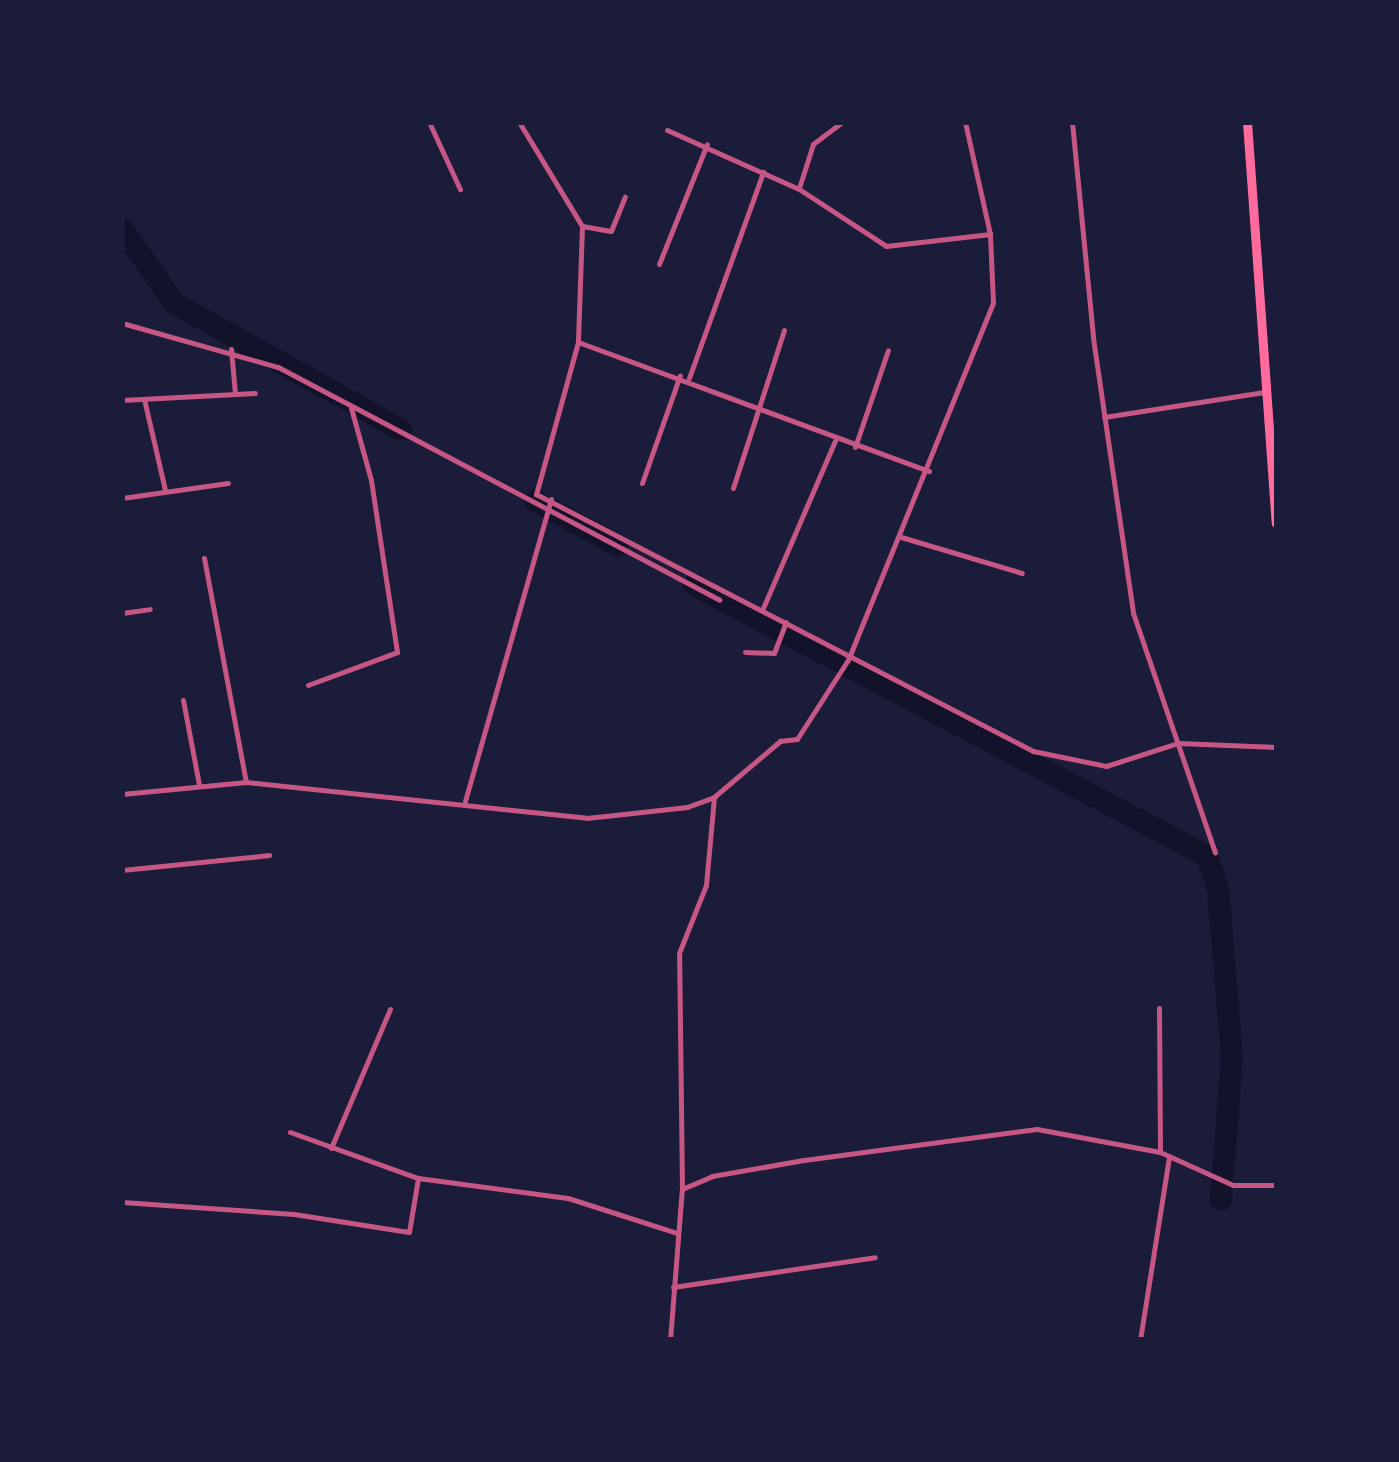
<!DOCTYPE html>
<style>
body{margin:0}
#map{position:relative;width:1399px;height:1462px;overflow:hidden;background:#1b1b3a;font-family:"Roboto Condensed",sans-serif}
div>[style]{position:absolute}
.river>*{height:22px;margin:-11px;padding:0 11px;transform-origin:11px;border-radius:11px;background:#12122b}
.minor>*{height:5px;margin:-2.5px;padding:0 2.5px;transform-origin:2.5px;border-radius:2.5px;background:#c65784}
.primary>*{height:9px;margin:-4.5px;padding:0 4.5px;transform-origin:4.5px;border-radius:4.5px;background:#ff6b9d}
span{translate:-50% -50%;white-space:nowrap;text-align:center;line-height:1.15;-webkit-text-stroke:8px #1b1b3a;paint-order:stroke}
.frame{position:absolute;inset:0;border:125px solid #1b1b3a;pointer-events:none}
</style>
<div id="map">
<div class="river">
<i style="left:122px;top:228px;width:91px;rotate:55.3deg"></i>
<i style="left:174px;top:303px;width:260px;rotate:29.2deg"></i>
<i style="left:535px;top:501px;width:93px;rotate:28.2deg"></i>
<i style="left:694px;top:585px;width:580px;rotate:27.85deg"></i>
<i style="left:1207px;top:856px;width:34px;rotate:71deg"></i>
<i style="left:1218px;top:888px;width:170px;rotate:85.3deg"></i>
<i style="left:1232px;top:1057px;width:143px;rotate:94.4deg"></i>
</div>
<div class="minor">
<i style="left:429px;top:122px;width:74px;rotate:65.2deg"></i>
<i style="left:519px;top:122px;width:122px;rotate:58.8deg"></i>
<i style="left:582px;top:226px;width:116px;rotate:92deg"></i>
<i style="left:578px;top:342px;width:158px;rotate:105.4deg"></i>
<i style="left:536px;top:494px;width:560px;rotate:27.34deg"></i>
<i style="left:1033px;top:751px;width:75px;rotate:11.6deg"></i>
<i style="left:1106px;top:766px;width:76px;rotate:-17.7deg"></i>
<i style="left:1178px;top:743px;width:98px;rotate:2.3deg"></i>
<i style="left:1072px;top:122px;width:217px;rotate:84.4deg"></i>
<i style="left:1093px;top:338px;width:278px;rotate:81.7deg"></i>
<i style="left:1133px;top:613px;width:253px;rotate:71.1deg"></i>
<i style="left:667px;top:130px;width:145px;rotate:24.1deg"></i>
<i style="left:799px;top:189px;width:104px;rotate:33.2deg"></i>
<i style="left:886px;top:246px;width:105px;rotate:-6.6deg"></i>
<i style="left:799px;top:188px;width:46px;rotate:-72.3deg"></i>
<i style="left:813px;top:144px;width:36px;rotate:-37deg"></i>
<i style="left:582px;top:226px;width:29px;rotate:10deg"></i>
<i style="left:611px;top:231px;width:37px;rotate:-68deg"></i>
<i style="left:659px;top:264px;width:129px;rotate:-68.2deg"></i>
<i style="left:122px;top:323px;width:162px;rotate:15.8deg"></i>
<i style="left:278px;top:367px;width:499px;rotate:27.8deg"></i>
<i style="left:578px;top:342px;width:374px;rotate:20.2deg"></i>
<i style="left:231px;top:349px;width:45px;rotate:84.9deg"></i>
<i style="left:689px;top:378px;width:219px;rotate:-70.2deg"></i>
<i style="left:144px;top:399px;width:93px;rotate:77deg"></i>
<i style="left:122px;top:400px;width:133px;rotate:-3deg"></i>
<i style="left:1104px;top:417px;width:162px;rotate:-8.9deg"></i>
<i style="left:855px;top:447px;width:102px;rotate:-71.2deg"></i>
<i style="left:642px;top:483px;width:114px;rotate:-70.6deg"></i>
<i style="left:733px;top:488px;width:166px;rotate:-72.1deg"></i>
<i style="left:122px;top:498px;width:107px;rotate:-8.1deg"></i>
<i style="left:901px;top:537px;width:126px;rotate:16.6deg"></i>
<i style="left:204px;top:558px;width:228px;rotate:79.4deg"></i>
<i style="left:763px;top:608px;width:182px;rotate:-66.7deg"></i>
<i style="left:122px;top:613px;width:28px;rotate:-8deg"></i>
<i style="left:745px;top:652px;width:29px;rotate:2deg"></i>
<i style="left:774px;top:653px;width:33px;rotate:-69deg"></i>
<i style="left:308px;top:685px;width:95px;rotate:-20.3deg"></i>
<i style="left:397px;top:652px;width:174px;rotate:-98.6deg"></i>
<i style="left:371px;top:480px;width:75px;rotate:-105.5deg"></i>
<i style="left:183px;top:700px;width:86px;rotate:79.3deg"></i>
<i style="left:122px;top:794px;width:125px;rotate:-5.5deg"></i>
<i style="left:246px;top:782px;width:343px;rotate:6deg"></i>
<i style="left:587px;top:818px;width:101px;rotate:-6.3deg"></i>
<i style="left:687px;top:807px;width:29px;rotate:-20deg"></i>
<i style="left:714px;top:797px;width:87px;rotate:-40.3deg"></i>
<i style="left:780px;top:741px;width:17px;rotate:-7deg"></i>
<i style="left:797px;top:739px;width:94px;rotate:-57.2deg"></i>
<i style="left:848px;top:660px;width:385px;rotate:-67.9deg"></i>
<i style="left:993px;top:303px;width:69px;rotate:-92.5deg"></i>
<i style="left:990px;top:234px;width:115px;rotate:-102.6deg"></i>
<i style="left:465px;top:801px;width:314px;rotate:-74.1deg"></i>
<i style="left:122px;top:870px;width:148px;rotate:-5.8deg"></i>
<i style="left:1159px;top:1008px;width:144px;rotate:89.6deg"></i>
<i style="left:290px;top:1132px;width:136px;rotate:19.8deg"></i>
<i style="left:331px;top:1148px;width:151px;rotate:-67deg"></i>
<i style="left:682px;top:1189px;width:33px;rotate:-23deg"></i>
<i style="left:712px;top:1176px;width:93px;rotate:-9.9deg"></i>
<i style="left:804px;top:1160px;width:235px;rotate:-7.6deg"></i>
<i style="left:1037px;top:1129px;width:125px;rotate:10.6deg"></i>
<i style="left:1160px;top:1152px;width:80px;rotate:24.3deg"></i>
<i style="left:1233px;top:1185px;width:43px"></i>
<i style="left:122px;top:1202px;width:172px;rotate:4deg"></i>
<i style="left:294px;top:1214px;width:116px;rotate:8.9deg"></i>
<i style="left:409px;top:1232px;width:55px;rotate:-80.5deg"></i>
<i style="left:418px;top:1178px;width:151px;rotate:7.6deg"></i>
<i style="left:568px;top:1198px;width:114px;rotate:17.8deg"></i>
<i style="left:673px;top:1287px;width:204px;rotate:-8.4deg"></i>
<i style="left:670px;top:1340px;width:151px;rotate:-85.5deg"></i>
<i style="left:682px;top:1189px;width:236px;rotate:-90.7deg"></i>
<i style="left:679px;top:953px;width:73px;rotate:-68.3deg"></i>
<i style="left:706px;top:885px;width:88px;rotate:-84.8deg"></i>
<i style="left:1140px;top:1340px;width:186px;rotate:-81deg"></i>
</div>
<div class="primary">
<i style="left:1247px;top:122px;width:402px;rotate:85.9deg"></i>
</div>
<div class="frame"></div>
</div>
